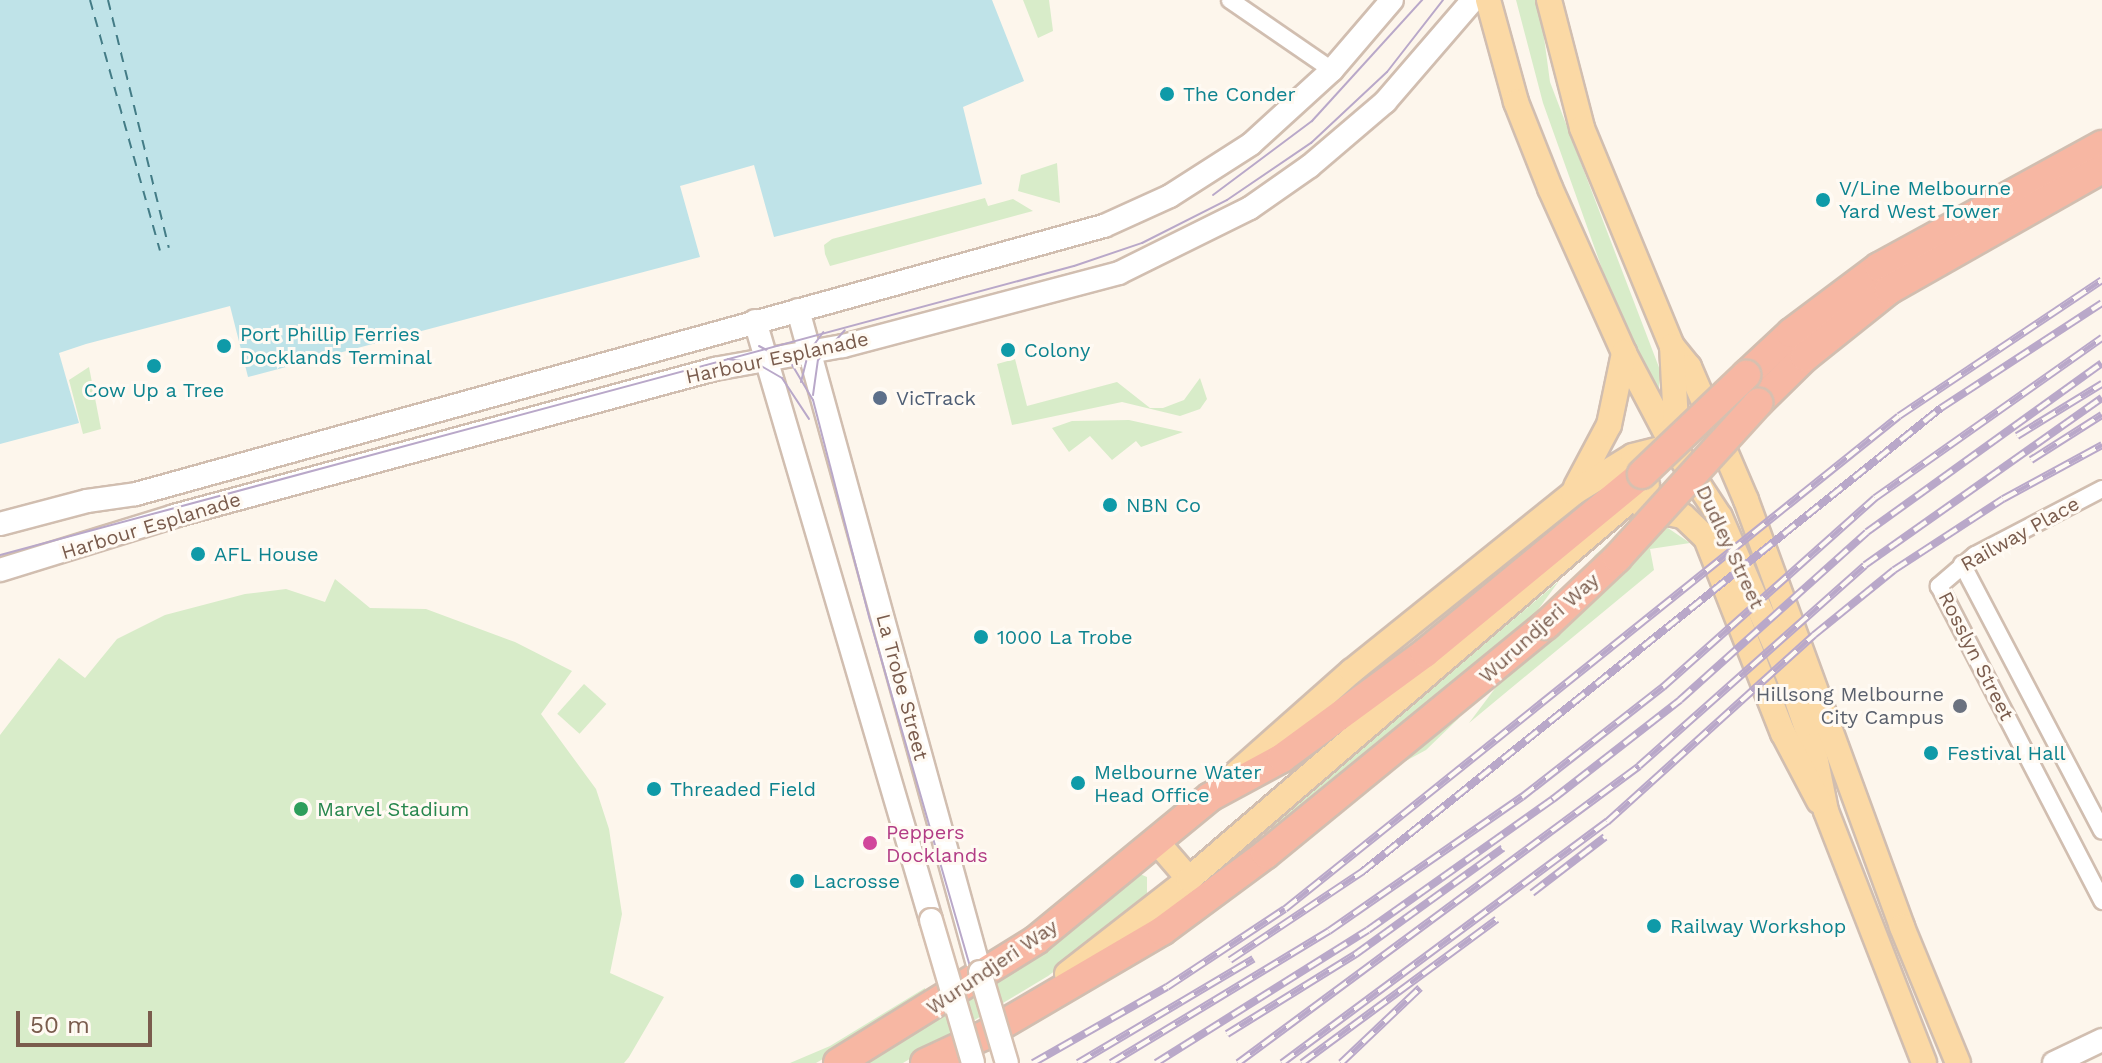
<!DOCTYPE html>
<style>
body{margin:0}
#map{position:relative;width:2102px;height:1063px;overflow:hidden;background:#fdf6ec;font-family:"Work Sans",sans-serif}
div>[style]{position:absolute}
.green>*{inset:0;background:#d8ecc9;transform-origin:0 0}
.water>*{inset:0;background:#bfe3e8}
.ferry>*{height:2px;margin-top:-1px;transform-origin:0;background:repeating-linear-gradient(90deg,#437c86 0 10px,transparent 0 18px)}
.roads{filter:drop-shadow(2px 0 #d1beb0) drop-shadow(-2px 0 #d1beb0) drop-shadow(0 2px #d1beb0) drop-shadow(0 -2px #d1beb0)}
.street>*{height:16px;margin:-8px;padding:0 8px;transform-origin:8px;border-radius:8px;background:#fff}
.secondary>*{height:22px;margin:-11px;padding:0 11px;transform-origin:11px;border-radius:11px;background:#fff}
.primary>*{height:24px;margin:-12px;padding:0 12px;transform-origin:12px;border-radius:12px;background:#fbd9a5}
.highway>*{height:28px;margin:-14px;padding:0 14px;transform-origin:14px;border-radius:14px;background:#f7b7a3}
.tram>*{height:2px;margin:-1px;padding:0 1px;transform-origin:1px;border-radius:1px;background:#b9a8c9}
.rail>*{height:8px;margin-top:-4px;transform-origin:0;background:repeating-linear-gradient(90deg,#fffaf3 0 15px,#b9a8c9 0 30px);box-sizing:border-box;border-block:2px solid #b9a8c9}
.bridges{filter:drop-shadow(2px 0 #d6c0b0) drop-shadow(-2px 0 #d6c0b0) drop-shadow(0 2px #d6c0b0) drop-shadow(0 -2px #d6c0b0)}
.secondary-bridge>*{height:22px;margin:-11px;padding:0 11px;transform-origin:11px;border-radius:11px;background:#fff}
.highway-bridge>*{height:28px;margin:-14px;padding:0 14px;transform-origin:14px;border-radius:14px;background:#f7b7a3}
.dots>*{width:22px;height:22px;translate:-50% -50%;box-sizing:border-box;border:4px solid #fffaf3;border-radius:50%}
span{translate:-50% -50%;white-space:nowrap;text-align:center;line-height:1.15;-webkit-text-stroke:6px #fffaf3;paint-order:stroke}
.culture-label{font-size:20px;color:#0d838f}
.left{translate:0 -50%;text-align:left}
.street-label{font-size:20px;color:#7a5c4d}
.service-label{font-size:20px;color:#4e5e75}
.worship-label{font-size:20px;color:#5b616d}
.right{translate:-100% -50%;text-align:right}
.leisure-label{font-size:20px;color:#27864d}
.hotel-label{font-size:20px;color:#b23c85}
.scale{position:absolute;left:16px;top:1011px;width:136px;height:36px;box-sizing:border-box;border:4px solid #7a5c4d;border-top:0;padding-left:10px;font-size:24px;line-height:28px;white-space:nowrap;color:#7a5c4d;-webkit-text-stroke:6px #fffaf3;paint-order:stroke}
</style>
<div id="map">
<div class="green">
<i style="clip-path:polygon(1023px 0,1049px 0,1053px 31px,1038px 38px)"></i>
<i style="clip-path:polygon(1516px 0,1539px 0,1550px 82px,1660px 370px,1659px 390px,1621px 322px,1543px 103px)"></i>
<i style="clip-path:polygon(1057px 163px,1060px 203px,1018px 191px,1021px 175px)"></i>
<i style="clip-path:polygon(985px 198px,988px 206px,1013px 199px,1033px 211px,830px 266px,825px 254px,824px 245px,832px 239px)"></i>
<i style="clip-path:polygon(1015px 359px,1027px 406px,1117px 382px,1150px 408px,1163px 408px,1184px 400px,1200px 378px,1207px 399px,1200px 409px,1180px 416px,1122px 402px,1012px 425px,997px 364px)"></i>
<i style="clip-path:polygon(89px 367px,101px 429px,83px 434px,69px 380px)"></i>
<i style="clip-path:polygon(1129px 420px,1183px 432px,1141px 447px,1136px 441px,1112px 460px,1090px 436px,1069px 452px,1052px 428px,1072px 421px)"></i>
<i style="clip-path:polygon(1630px 524px,1662px 524px,1690px 543px,1650px 549px,1654px 570px,1469px 723px,1595px 555px)"></i>
<i style="clip-path:polygon(335px 579px,370px 608px,426px 609px,515px 642px,572px 671px,541px 714px,596px 789px,609px 829px,622px 914px,610px 973px,664px 997px,629px 1057px,624px 1063px,0 1063px,0 735px,59px 658px,85px 678px,117px 639px,165px 615px,245px 594px,286px 589px,325px 602px)"></i>
<i style="clip-path:polygon(1559px 581px,1458px 719px,1426px 750px,1271px 834px,1264px 830px)"></i>
<i style="left:584px;top:684px;width:30px;height:40px;rotate:42deg"></i>
<i style="clip-path:polygon(1140px 874px,1147px 877px,1147px 893px,1138px 909px,1048px 976px,903px 1063px,858px 1063px,1030px 957px)"></i>
<i style="clip-path:polygon(925px 988px,928px 999px,816px 1063px,790px 1063px,830px 1046px)"></i>
</div>
<div class="water">
<i style="clip-path:polygon(0 0,992px 0,1024px 81px,963px 107px,982px 184px,774px 237px,754px 165px,680px 186px,700px 257px,248px 377px,230px 306px,86px 344px,59px 353px,79px 423px,0 444px)"></i>
</div>
<div class="ferry">
<i style="left:90px;top:0;width:260px;rotate:74.4deg"></i>
<i style="left:108px;top:0;width:255px;rotate:76.2deg"></i>
</div>
<div class="roads">
<div class="street">
<i style="left:1230px;top:0;width:124px;rotate:34.5deg"></i>
<i style="left:2102px;top:489px;width:143px;rotate:152.5deg"></i>
<i style="left:1975px;top:555px;width:48px;rotate:139.3deg"></i>
<i style="left:1939px;top:586px;width:355px;rotate:62.6deg"></i>
<i style="left:1962px;top:564px;width:301px;rotate:62.3deg"></i>
</div>
<div class="secondary">
<i style="left:798px;top:310px;width:687px;rotate:74.63deg"></i>
<i style="left:755px;top:321px;width:624px;rotate:73.63deg"></i>
<i style="left:0;top:524px;width:90px;rotate:-14.8deg"></i>
<i style="left:87px;top:501px;width:49px;rotate:-8.1deg"></i>
<i style="left:136px;top:494px;width:1004px;rotate:-15.48deg"></i>
<i style="left:1104px;top:226px;width:72px;rotate:-24.4deg"></i>
<i style="left:1170px;top:196px;width:96px;rotate:-32.7deg"></i>
<i style="left:1251px;top:144px;width:110px;rotate:-42.4deg"></i>
<i style="left:1332px;top:70px;width:92px;rotate:-49.4deg"></i>
<i style="left:0;top:570px;width:182px;rotate:-17.2deg"></i>
<i style="left:174px;top:516px;width:561px;rotate:-15.2deg"></i>
<i style="left:715px;top:369px;width:130px;rotate:-10.2deg"></i>
<i style="left:843px;top:346px;width:285px;rotate:-14.8deg"></i>
<i style="left:1119px;top:273px;width:146px;rotate:-26.4deg"></i>
<i style="left:1250px;top:208px;width:73px;rotate:-35deg"></i>
<i style="left:1310px;top:166px;width:99px;rotate:-40.5deg"></i>
<i style="left:1385px;top:102px;width:135px;rotate:-49.2deg"></i>
<i style="left:2054px;top:1063px;width:53px;rotate:-25.6deg"></i>
</div>
<div class="primary">
<i style="left:1488px;top:0;width:106px;rotate:74.6deg"></i>
<i style="left:1516px;top:102px;width:92px;rotate:68.4deg"></i>
<i style="left:1550px;top:188px;width:181px;rotate:65.8deg"></i>
<i style="left:1624px;top:353px;width:103px;rotate:62.2deg"></i>
<i style="left:1672px;top:444px;width:87px;rotate:56.7deg"></i>
<i style="left:1720px;top:517px;width:174px;rotate:66.7deg"></i>
<i style="left:1789px;top:677px;width:73px;rotate:70.8deg"></i>
<i style="left:1813px;top:746px;width:66px;rotate:78.7deg"></i>
<i style="left:1826px;top:811px;width:270px;rotate:68.7deg"></i>
<i style="left:1549px;top:0;width:132px;rotate:75.5deg"></i>
<i style="left:1582px;top:128px;width:236px;rotate:67.6deg"></i>
<i style="left:1672px;top:346px;width:27px;rotate:51deg"></i>
<i style="left:1689px;top:367px;width:145px;rotate:66.8deg"></i>
<i style="left:1746px;top:500px;width:455px;rotate:69.9deg"></i>
<i style="left:1902px;top:927px;width:147px;rotate:67.6deg"></i>
<i style="left:1671px;top:447px;width:24px;rotate:-78deg"></i>
<i style="left:1676px;top:424px;width:78px;rotate:-92.9deg"></i>
<i style="left:1576px;top:487px;width:70px;rotate:-62deg"></i>
<i style="left:1609px;top:425px;width:74px;rotate:-78.2deg"></i>
<i style="left:1644px;top:508px;width:40px;rotate:12deg"></i>
<i style="left:1683px;top:516px;width:32px;rotate:44deg"></i>
<i style="left:1706px;top:538px;width:210px;rotate:68.5deg"></i>
<i style="left:1783px;top:733px;width:77px;rotate:62.1deg"></i>
<i style="left:1232px;top:777px;width:160px;rotate:-41.5deg"></i>
<i style="left:1352px;top:671px;width:284px;rotate:-38.8deg"></i>
<i style="left:1573px;top:493px;width:70px;rotate:-31.7deg"></i>
<i style="left:1633px;top:456px;width:44px;rotate:-14.3deg"></i>
<i style="left:1157px;top:842px;width:49px;rotate:49.1deg"></i>
<i style="left:1067px;top:974px;width:155px;rotate:-37.9deg"></i>
<i style="left:1189px;top:879px;width:604px;rotate:-40.7deg"></i>
</div>
<div class="highway">
<i style="left:1746px;top:375px;width:62px;rotate:-43deg"></i>
<i style="left:1791px;top:333px;width:110px;rotate:-36.9deg"></i>
<i style="left:1879px;top:267px;width:254px;rotate:-28.7deg"></i>
<i style="left:1758px;top:403px;width:66px;rotate:-44.4deg"></i>
<i style="left:1805px;top:357px;width:107px;rotate:-38.6deg"></i>
<i style="left:1889px;top:290px;width:245px;rotate:-29.6deg"></i>
<i style="left:838px;top:1063px;width:233px;rotate:-31.8deg"></i>
<i style="left:1036px;top:940px;width:225px;rotate:-39.4deg"></i>
<i style="left:1210px;top:797px;width:82px;rotate:-28.4deg"></i>
<i style="left:1282px;top:758px;width:177px;rotate:-36.3deg"></i>
<i style="left:1425px;top:653px;width:281px;rotate:-39.5deg"></i>
<i style="left:925px;top:1063px;width:64px;rotate:-25deg"></i>
<i style="left:983px;top:1036px;width:208px;rotate:-30.4deg"></i>
<i style="left:1162px;top:931px;width:129px;rotate:-36.5deg"></i>
<i style="left:1266px;top:854px;width:362px;rotate:-39.3deg"></i>
</div>
</div>
<div class="tram">
<i style="left:1213px;top:195px;width:124px;rotate:-36.8deg"></i>
<i style="left:1312px;top:121px;width:164px;rotate:-47.7deg"></i>
<i style="left:759px;top:346px;width:36px;rotate:28deg"></i>
<i style="left:791px;top:363px;width:43px;rotate:59.3deg"></i>
<i style="left:813px;top:400px;width:227px;rotate:75.5deg"></i>
<i style="left:870px;top:620px;width:461px;rotate:73.9deg"></i>
<i style="left:728px;top:359px;width:28px;rotate:8deg"></i>
<i style="left:756px;top:363px;width:30px;rotate:30deg"></i>
<i style="left:782px;top:378px;width:49px;rotate:56.6deg"></i>
<i style="left:801px;top:382px;width:30px;rotate:-76deg"></i>
<i style="left:808px;top:353px;width:26px;rotate:-54deg"></i>
<i style="left:813px;top:395px;width:35px;rotate:-82deg"></i>
<i style="left:818px;top:360px;width:40px;rotate:-48deg"></i>
<i style="left:0;top:555px;width:1112px;rotate:-15.06deg"></i>
<i style="left:1074px;top:266px;width:72px;rotate:-18.7deg"></i>
<i style="left:1142px;top:243px;width:95px;rotate:-26.8deg"></i>
<i style="left:1227px;top:200px;width:102px;rotate:-34.2deg"></i>
<i style="left:1311px;top:143px;width:104px;rotate:-43.1deg"></i>
<i style="left:1387px;top:72px;width:91px;rotate:-52.1deg"></i>
</div>
<div class="rail">
<i style="left:2017px;top:436px;width:100px;rotate:-31.5deg"></i>
<i style="left:2031px;top:460px;width:84px;rotate:-32.4deg"></i>
<i style="left:1532px;top:893px;width:92px;rotate:-37.5deg"></i>
<i style="left:1230px;top:960px;width:159px;rotate:-33.7deg"></i>
<i style="left:1362px;top:872px;width:742px;rotate:-38.71deg"></i>
<i style="left:1941px;top:408px;width:192px;rotate:-33.1deg"></i>
<i style="left:1227px;top:1034px;width:152px;rotate:-31.8deg"></i>
<i style="left:1356px;top:954px;width:181px;rotate:-35.8deg"></i>
<i style="left:1033px;top:1063px;width:154px;rotate:-29.6deg"></i>
<i style="left:1167px;top:987px;width:141px;rotate:-33.5deg"></i>
<i style="left:1285px;top:909px;width:787px;rotate:-38.76deg"></i>
<i style="left:1899px;top:416px;width:244px;rotate:-33.8deg"></i>
<i style="left:1078px;top:1063px;width:204px;rotate:-30.7deg"></i>
<i style="left:1111px;top:1063px;width:255px;rotate:-31.2deg"></i>
<i style="left:1329px;top:931px;width:235px;rotate:-34.8deg"></i>
<i style="left:1522px;top:797px;width:179px;rotate:-38deg"></i>
<i style="left:1663px;top:687px;width:284px;rotate:-41.7deg"></i>
<i style="left:1875px;top:498px;width:278px;rotate:-35.2deg"></i>
<i style="left:1156px;top:1063px;width:250px;rotate:-32.1deg"></i>
<i style="left:1368px;top:930px;width:227px;rotate:-35.3deg"></i>
<i style="left:1553px;top:799px;width:161px;rotate:-37.9deg"></i>
<i style="left:1680px;top:700px;width:251px;rotate:-41.9deg"></i>
<i style="left:1867px;top:532px;width:289px;rotate:-35.7deg"></i>
<i style="left:1238px;top:1063px;width:499px;rotate:-36.5deg"></i>
<i style="left:1639px;top:766px;width:302px;rotate:-41.6deg"></i>
<i style="left:1865px;top:565px;width:290px;rotate:-35.2deg"></i>
<i style="left:1282px;top:1063px;width:405px;rotate:-36.6deg"></i>
<i style="left:1607px;top:822px;width:279px;rotate:-42.1deg"></i>
<i style="left:1814px;top:635px;width:103px;rotate:-39.1deg"></i>
<i style="left:1894px;top:570px;width:130px;rotate:-33.1deg"></i>
<i style="left:2003px;top:499px;width:113px;rotate:-28.6deg"></i>
<i style="left:1302px;top:1063px;width:242px;rotate:-36.4deg"></i>
<i style="left:1341px;top:1063px;width:109px;rotate:-43.5deg"></i>
</div>
<div class="bridges">
<div class="secondary-bridge">
<i style="left:931px;top:920px;width:149px;rotate:73.6deg"></i>
<i style="left:980px;top:972px;width:95px;rotate:73.5deg"></i>
</div>
<div class="highway-bridge">
<i style="left:1642px;top:474px;width:144px;rotate:-43.6deg"></i>
<i style="left:1546px;top:625px;width:98px;rotate:-43.3deg"></i>
<i style="left:1617px;top:558px;width:210px;rotate:-47.7deg"></i>
</div>
</div>
<div class="dots">
<i style="left:1167px;top:94px;background:#0f9aa8"></i>
<i style="left:1823px;top:200px;background:#0f9aa8"></i>
<i style="left:224px;top:346px;background:#0f9aa8"></i>
<i style="left:1008px;top:350px;background:#0f9aa8"></i>
<i style="left:154px;top:366px;background:#0f9aa8"></i>
<i style="left:880px;top:398px;background:#5c6f8a"></i>
<i style="left:1110px;top:505px;background:#0f9aa8"></i>
<i style="left:198px;top:554px;background:#0f9aa8"></i>
<i style="left:981px;top:637px;background:#0f9aa8"></i>
<i style="left:1960px;top:706px;background:#6b7280"></i>
<i style="left:1931px;top:753px;background:#0f9aa8"></i>
<i style="left:1078px;top:783px;background:#0f9aa8"></i>
<i style="left:654px;top:789px;background:#0f9aa8"></i>
<i style="left:301px;top:809px;background:#2e9e5b"></i>
<i style="left:870px;top:843px;background:#d1479c"></i>
<i style="left:797px;top:881px;background:#0f9aa8"></i>
<i style="left:1654px;top:926px;background:#0f9aa8"></i>
</div>
<div class="culture-label">
<span class="left" style="left:1183px;top:94px">The Conder</span>
<span class="left" style="left:1839px;top:200px">V/Line Melbourne<br>Yard West Tower</span>
<span class="left" style="left:240px;top:346px">Port Phillip Ferries<br>Docklands Terminal</span>
<span class="left" style="left:1024px;top:350px">Colony</span>
<span style="left:154px;top:390px">Cow Up a Tree</span>
<span class="left" style="left:1126px;top:505px">NBN Co</span>
<span class="left" style="left:214px;top:554px">AFL House</span>
<span class="left" style="left:997px;top:637px">1000 La Trobe</span>
<span class="left" style="left:1947px;top:753px">Festival Hall</span>
<span class="left" style="left:1094px;top:784px">Melbourne Water<br>Head Office</span>
<span class="left" style="left:670px;top:789px">Threaded Field</span>
<span class="left" style="left:813px;top:881px">Lacrosse</span>
<span class="left" style="left:1670px;top:926px">Railway Workshop</span>
</div>
<div class="street-label">
<span style="left:777px;top:358px;rotate:-12deg">Harbour Esplanade</span>
<span style="left:151px;top:526px;rotate:-17deg">Harbour Esplanade</span>
<span style="left:2020px;top:534px;rotate:-29deg">Railway Place</span>
<span style="left:1730px;top:547px;rotate:65deg">Dudley Street</span>
<span style="left:1539px;top:628px;rotate:-42deg">Wurundjeri Way</span>
<span style="left:1976px;top:656px;rotate:63deg">Rosslyn Street</span>
<span style="left:902px;top:687px;rotate:75deg">La Trobe Street</span>
<span style="left:992px;top:967px;rotate:-34deg">Wurundjeri Way</span>
</div>
<div class="service-label">
<span class="left" style="left:896px;top:398px">VicTrack</span>
</div>
<div class="worship-label">
<span class="right" style="left:1944px;top:706px">Hillsong Melbourne<br>City Campus</span>
</div>
<div class="leisure-label">
<span class="left" style="left:317px;top:809px">Marvel Stadium</span>
</div>
<div class="hotel-label">
<span class="left" style="left:886px;top:844px">Peppers<br>Docklands</span>
</div>
<div class="scale">50 m</div>
</div>
